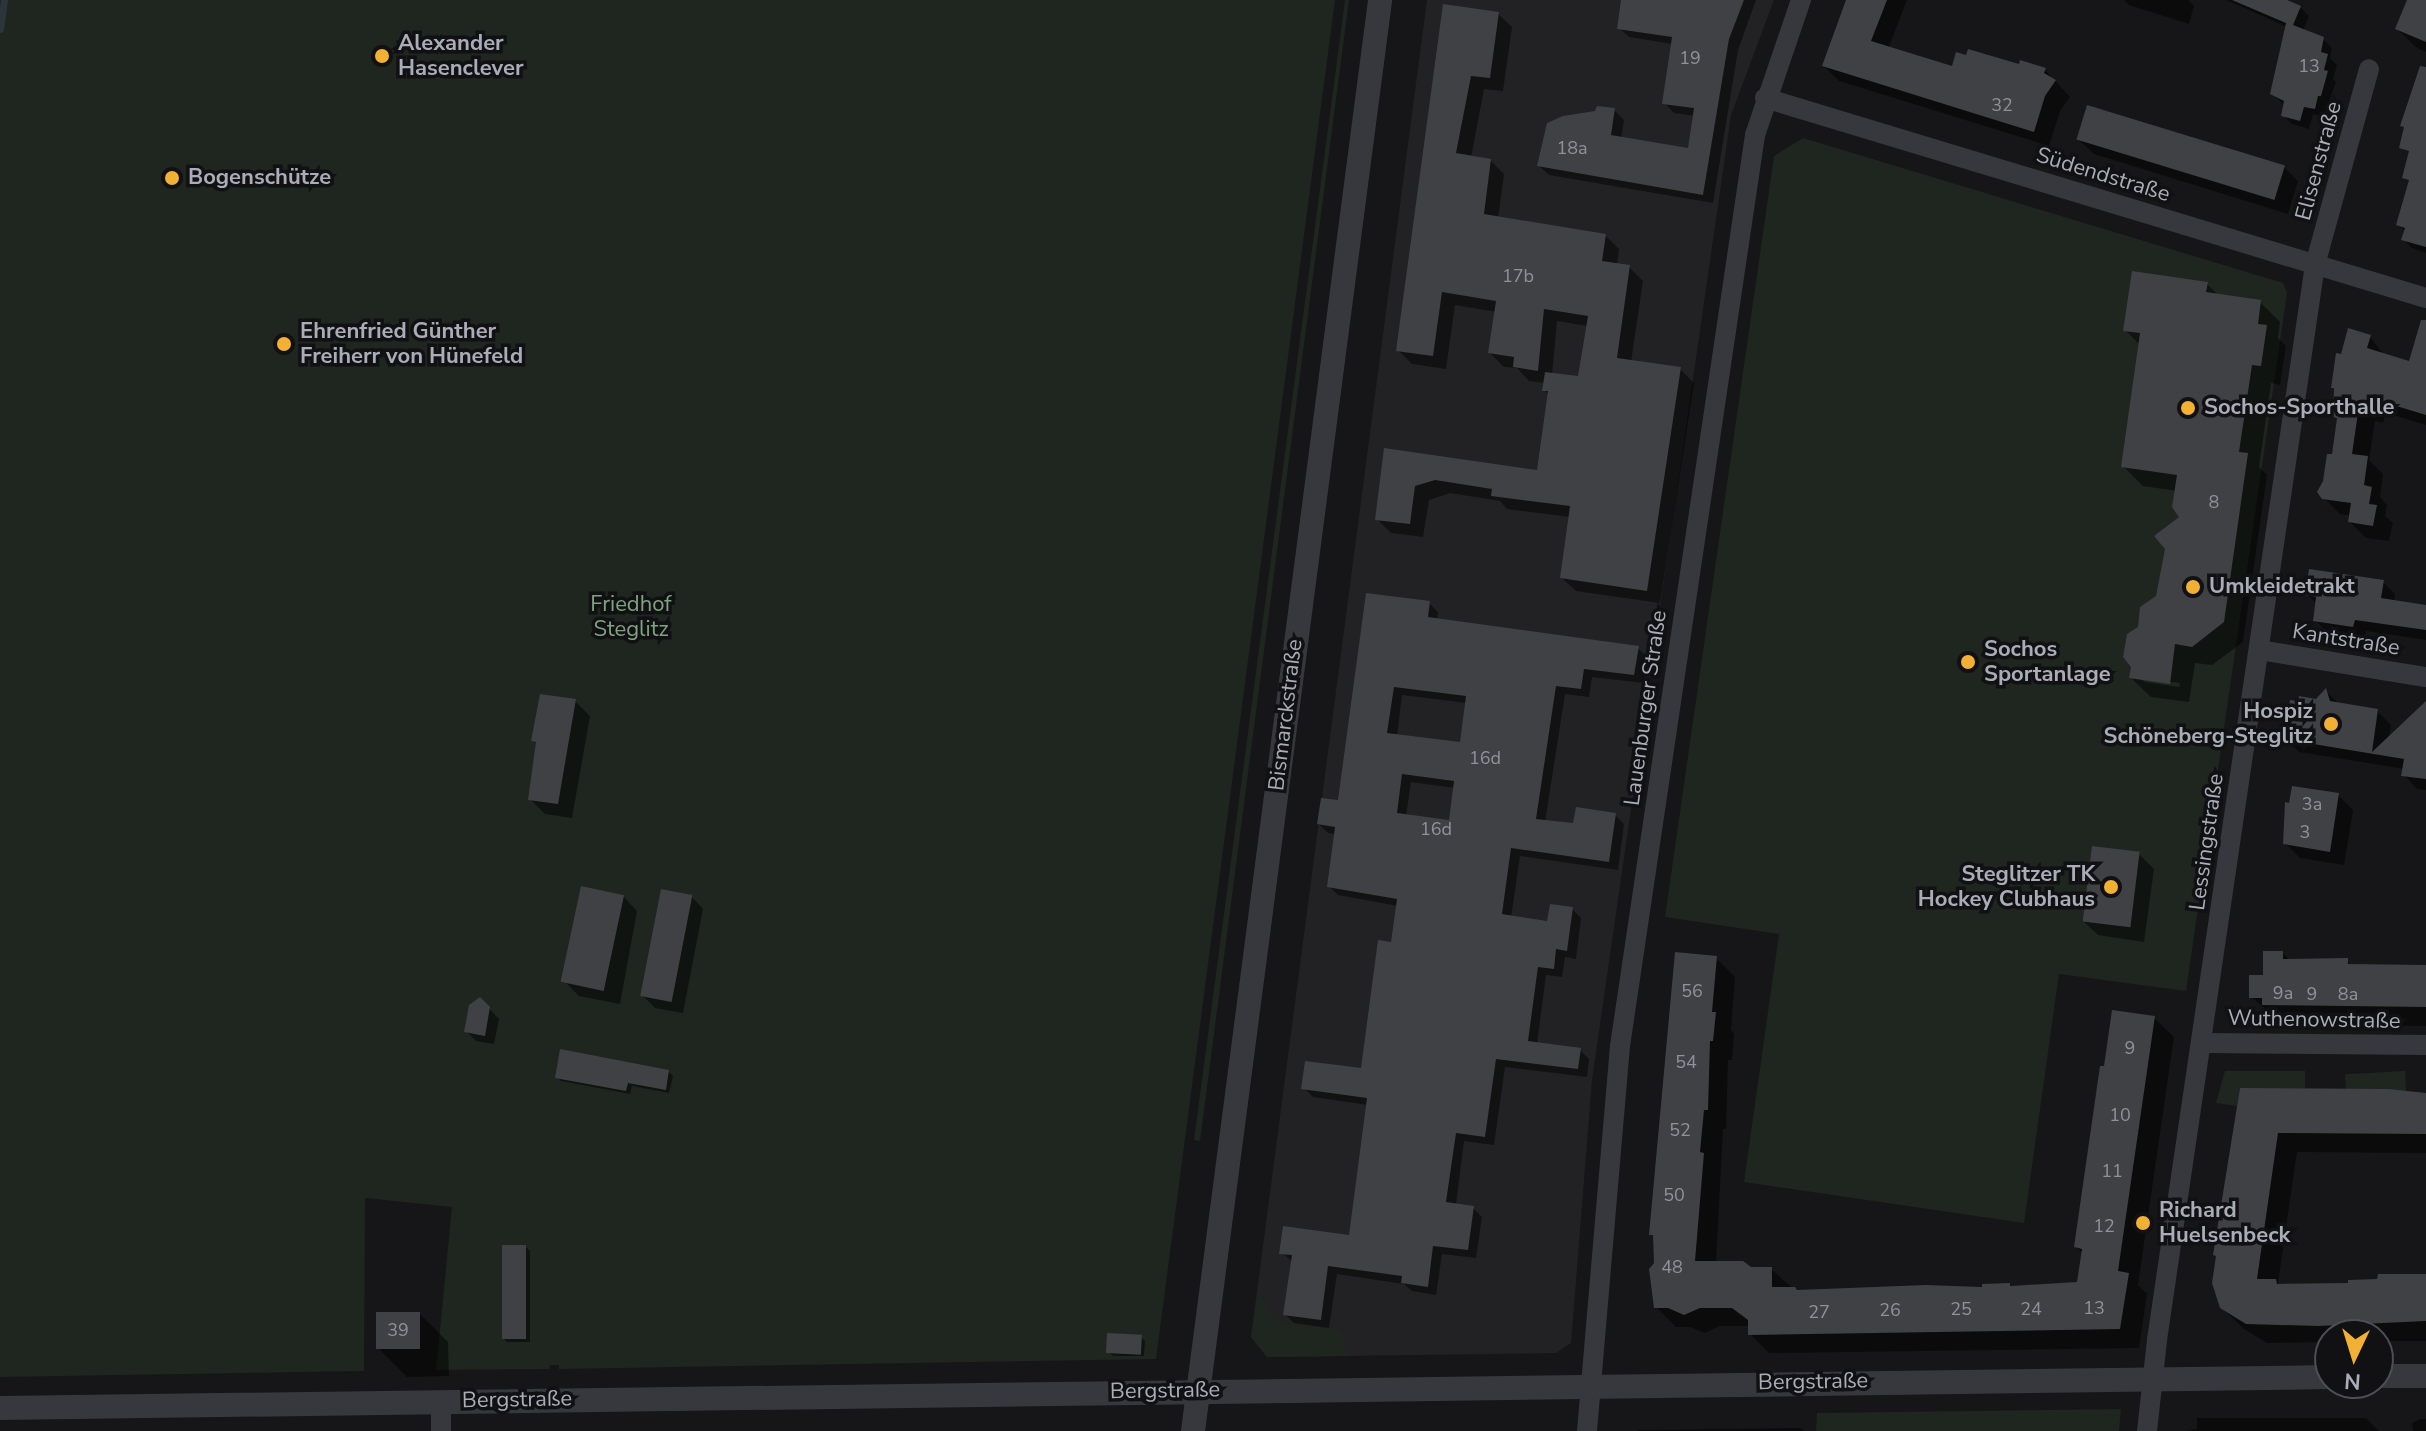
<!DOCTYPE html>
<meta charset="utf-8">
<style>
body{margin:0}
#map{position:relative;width:2426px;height:1431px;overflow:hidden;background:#161618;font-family:"Nunito Sans",sans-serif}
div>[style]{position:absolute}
.built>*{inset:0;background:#222225}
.green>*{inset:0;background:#1e261f;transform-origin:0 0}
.shadow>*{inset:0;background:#0007}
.stream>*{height:7px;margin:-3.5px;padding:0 3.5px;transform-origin:3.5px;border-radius:3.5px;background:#2c353c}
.building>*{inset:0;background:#404145;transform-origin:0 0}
.minor>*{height:20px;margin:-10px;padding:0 10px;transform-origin:10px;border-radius:10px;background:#37383d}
.tertiary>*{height:24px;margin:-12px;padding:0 12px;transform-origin:12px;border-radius:12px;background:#37383d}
.dots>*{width:22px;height:22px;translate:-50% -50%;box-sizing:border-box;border:4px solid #111113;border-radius:50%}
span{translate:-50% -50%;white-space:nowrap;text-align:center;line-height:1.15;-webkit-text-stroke:7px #111113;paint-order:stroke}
.number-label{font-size:18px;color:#8e929b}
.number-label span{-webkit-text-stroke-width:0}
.poi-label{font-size:22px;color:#a8adb8;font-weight:700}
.left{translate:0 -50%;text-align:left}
.right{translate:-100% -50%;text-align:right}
.street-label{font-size:22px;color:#a8adb8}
.park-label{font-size:22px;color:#7fa381}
.north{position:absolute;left:2314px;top:1319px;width:80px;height:80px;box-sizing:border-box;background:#111113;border:2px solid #4d4f55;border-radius:50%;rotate:184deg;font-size:22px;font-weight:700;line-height:32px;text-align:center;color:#a8adb8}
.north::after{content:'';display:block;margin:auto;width:28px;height:36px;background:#f2b134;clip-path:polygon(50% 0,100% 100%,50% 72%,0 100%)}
</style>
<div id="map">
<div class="built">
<i style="clip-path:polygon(1427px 0,1774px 0,1731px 115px,1592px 1080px,1571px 1343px,1556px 1353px,1267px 1357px,1251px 1337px)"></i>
</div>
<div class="green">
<i style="clip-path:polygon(0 0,1335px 0,1156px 1359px,559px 1369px,559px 1365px,550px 1365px,549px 1369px,436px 1370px,452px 1207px,365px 1198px,364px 1371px,0 1377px)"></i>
<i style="clip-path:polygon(1345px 0,1349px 0,1200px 1141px,1194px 1140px)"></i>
<i style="clip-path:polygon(1803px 138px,2283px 283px,2287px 293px,2186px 991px,2059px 974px,2024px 1223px,1744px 1182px,1779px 934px,1665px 917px,1774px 156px)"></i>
<i style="clip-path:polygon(2225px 1071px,2305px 1071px,2305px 1088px,2240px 1088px,2237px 1106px,2216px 1103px)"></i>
<i style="left:2405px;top:1071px;width:20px;height:60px;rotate:87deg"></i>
<i style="clip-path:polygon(1258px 1290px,1276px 1322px,1342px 1330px,1347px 1356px,1267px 1357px,1251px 1337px)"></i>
<i style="clip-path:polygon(2121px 1409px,2119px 1431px,1816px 1431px,1817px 1413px)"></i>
</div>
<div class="shadow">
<i style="clip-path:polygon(1623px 0,1756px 0,1738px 50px,1713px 203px,1549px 175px,1539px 166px,1614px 110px,1624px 120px,1621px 139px,1690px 151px,1695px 116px,1674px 113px,1664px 103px,1673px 44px,1629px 37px,1619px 28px)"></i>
<i style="clip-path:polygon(1848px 0,1907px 0,1888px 49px,1953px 68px,2045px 70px,2070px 97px,2060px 111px,2049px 146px,1839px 81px,1824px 66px)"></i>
<i style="clip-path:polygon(2124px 0,2188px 0,2194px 6px,2189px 24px,2129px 5px)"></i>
<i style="clip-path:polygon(2226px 0,2281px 0,2300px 7px,2309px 16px,2303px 31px,2323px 39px,2332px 48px,2330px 58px,2337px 65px,2333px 79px,2336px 82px,2324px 117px,2313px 114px,2309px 129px,2292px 124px,2283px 115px,2285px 106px,2272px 93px,2287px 27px)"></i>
<i style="clip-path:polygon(2410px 0,2426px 0,2426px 52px,2417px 48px,2397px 29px)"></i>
<i style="clip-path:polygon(evenodd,1445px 7px,1498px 14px,1512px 27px,1503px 91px,1484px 89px,1471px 158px,1490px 160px,1504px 174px,1498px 218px,1605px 235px,1619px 249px,1617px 265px,1629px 267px,1643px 281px,1631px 362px,1680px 369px,1694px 383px,1660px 603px,1576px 591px,1562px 578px,1570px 517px,1507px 509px,1500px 501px,1450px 493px,1429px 500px,1423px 537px,1391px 533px,1377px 519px,1386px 450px,1538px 472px,1550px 396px,1544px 390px,1545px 383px,1529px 381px,1517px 368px,1504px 367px,1490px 353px,1497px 312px,1455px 305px,1446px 369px,1412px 364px,1398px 350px,1445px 7px,1557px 321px,1588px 326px,1579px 379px,1552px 375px,1557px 321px)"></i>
<i style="clip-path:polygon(2079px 140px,2284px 167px,2298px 181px,2288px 214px,2094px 154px)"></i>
<i style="clip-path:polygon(2426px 199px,2426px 253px,2412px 248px,2403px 239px,2406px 232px,2398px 224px)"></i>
<i style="clip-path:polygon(evenodd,2207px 284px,2219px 296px,2260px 302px,2280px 322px,2278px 338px,2286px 346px,2280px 385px,2271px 383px,2259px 467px,2267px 475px,2243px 642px,2212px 665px,2195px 663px,2189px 702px,2151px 697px,2131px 678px,2139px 628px,2158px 597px,2182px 518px,2177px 491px,2143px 486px,2123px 466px,2141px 346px,2125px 330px,2207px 284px,2140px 678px,2180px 683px,2179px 687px,2145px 682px,2140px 678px)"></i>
<i style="clip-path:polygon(2370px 337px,2385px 356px,2410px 364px,2426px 344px,2426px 425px,2386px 413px,2383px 423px,2375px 421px,2369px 460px,2383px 474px,2380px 497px,2387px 505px,2385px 516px,2393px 523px,2389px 541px,2366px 538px,2350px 522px,2351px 516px,2340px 514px,2323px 497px,2339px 421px,2335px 416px,2343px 356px)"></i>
<i style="clip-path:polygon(2383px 582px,2395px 594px,2394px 602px,2426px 607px,2426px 640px,2366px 631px,2365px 638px,2327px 632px,2315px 620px,2317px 604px,2307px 594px)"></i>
<i style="clip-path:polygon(evenodd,1429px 603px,1438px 612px,1437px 620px,1638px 648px,1647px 657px,1643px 683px,1592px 677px,1589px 697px,1565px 694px,1545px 822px,1575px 826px,1615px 815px,1624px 824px,1618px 870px,1520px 856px,1511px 918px,1549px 923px,1572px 909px,1581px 918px,1576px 959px,1565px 957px,1562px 977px,1546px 975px,1537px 1044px,1580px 1050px,1589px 1059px,1587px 1077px,1505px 1067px,1494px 1145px,1464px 1141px,1456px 1205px,1473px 1208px,1482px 1217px,1476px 1258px,1442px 1254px,1436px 1295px,1412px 1291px,1404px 1284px,1337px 1274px,1329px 1328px,1294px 1323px,1285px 1314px,1293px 1262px,1282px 1253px,1350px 1237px,1368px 1105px,1313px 1097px,1304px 1088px,1362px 1071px,1393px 944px,1398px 906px,1338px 895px,1329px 886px,1336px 834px,1328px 833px,1319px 824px,1340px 802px,1429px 603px,1402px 695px,1467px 703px,1461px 744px,1397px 736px,1402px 695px,1429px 603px,1411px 782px,1455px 788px,1451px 822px,1406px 816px,1411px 782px)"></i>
<i style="clip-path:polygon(2326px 691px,2339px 704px,2377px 711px,2391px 725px,2389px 738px,2426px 715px,2426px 790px,2417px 789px,2404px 775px,2405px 769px,2299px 752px,2285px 738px)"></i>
<i style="clip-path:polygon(575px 701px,590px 716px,572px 818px,545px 814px,530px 799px,538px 745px,533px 740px)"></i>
<i style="clip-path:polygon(2338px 795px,2353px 810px,2344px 865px,2300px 858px,2285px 843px)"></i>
<i style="clip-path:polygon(2139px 854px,2154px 869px,2144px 942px,2098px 935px,2083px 921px)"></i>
<i style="clip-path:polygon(623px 896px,637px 911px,620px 1004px,579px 996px,565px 982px)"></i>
<i style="clip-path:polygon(691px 896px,703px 909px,683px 1013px,655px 1008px,642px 995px)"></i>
<i style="clip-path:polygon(2283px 953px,2290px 961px,2347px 960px,2352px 966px,2426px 967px,2426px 1026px,2285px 1025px,2251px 997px)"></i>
<i style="clip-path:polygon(1716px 958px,1735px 977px,1731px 1030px,1734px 1034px,1732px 1060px,1728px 1060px,1726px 1129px,1723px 1129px,1716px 1263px,1771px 1269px,1797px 1292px,2079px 1284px,2083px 1254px,2076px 1247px,2106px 1069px,2154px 1018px,2174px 1037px,2138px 1285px,2147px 1294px,2139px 1348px,1769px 1353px,1750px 1334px,1750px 1326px,1720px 1326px,1705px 1333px,1690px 1327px,1676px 1327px,1656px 1307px,1656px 1238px,1652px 1234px)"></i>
<i style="clip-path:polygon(480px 999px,499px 1019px,494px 1044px,476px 1041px,467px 1032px)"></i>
<i style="clip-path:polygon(668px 1071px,673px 1076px,669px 1093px,632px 1086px,630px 1094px,561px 1081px,557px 1077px)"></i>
<i style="clip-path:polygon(2242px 1090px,2426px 1093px,2426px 1153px,2297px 1152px,2278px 1283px,2281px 1286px,2350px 1285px,2426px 1276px,2426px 1341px,2378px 1341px,2378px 1335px,2330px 1335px,2330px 1342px,2267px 1343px,2244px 1329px,2223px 1309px)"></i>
<i style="clip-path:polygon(526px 1247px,530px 1251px,530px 1342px,507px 1342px,503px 1338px)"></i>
<i style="clip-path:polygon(420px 1314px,448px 1342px,449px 1376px,407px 1377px,378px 1348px)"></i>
<i style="clip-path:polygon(1141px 1337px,1145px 1341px,1144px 1356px,1113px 1356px,1109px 1352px)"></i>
<i style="clip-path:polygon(2197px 1418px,2366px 1418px,2379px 1431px,2185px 1431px,2197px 1429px)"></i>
<i style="clip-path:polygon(2420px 1419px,2426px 1419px,2426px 1431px,2413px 1431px,2412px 1423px)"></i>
<i style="clip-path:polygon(1801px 1428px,1804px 1431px,1638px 1431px,1638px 1430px)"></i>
</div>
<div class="stream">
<i style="left:0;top:29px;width:29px;rotate:-82deg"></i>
</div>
<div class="building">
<i style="clip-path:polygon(1621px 0,1744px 0,1729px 39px,1703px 195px,1537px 166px,1547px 123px,1563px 116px,1595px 111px,1597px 106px,1615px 108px,1611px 135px,1688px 148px,1694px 108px,1662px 104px,1672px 37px,1617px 29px)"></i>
<i style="clip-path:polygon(1846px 0,1887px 0,1871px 41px,1952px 66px,1956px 52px,1966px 55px,1968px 49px,2019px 64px,2020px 60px,2046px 68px,2044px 73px,2056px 80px,2045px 96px,2034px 132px,1822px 66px)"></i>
<i style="clip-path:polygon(2232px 0,2287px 0,2301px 6px,2293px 25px,2324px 37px,2321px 52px,2328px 54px,2324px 70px,2328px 71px,2321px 96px,2318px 96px,2315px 109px,2304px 107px,2300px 121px,2281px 116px,2284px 101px,2270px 94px,2286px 23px)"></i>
<i style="clip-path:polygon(2407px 0,2426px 0,2426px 42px,2395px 29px)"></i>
<i style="clip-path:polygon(1443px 4px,1499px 12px,1490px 78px,1471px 76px,1456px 153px,1491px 159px,1484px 214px,1606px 234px,1602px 261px,1630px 265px,1617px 358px,1681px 367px,1647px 591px,1560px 578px,1570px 506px,1491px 496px,1492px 489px,1435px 480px,1415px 486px,1410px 524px,1375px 520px,1384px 448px,1537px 470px,1548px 391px,1542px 391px,1545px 372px,1578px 376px,1588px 316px,1544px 309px,1538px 371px,1513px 367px,1514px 357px,1488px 353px,1496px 301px,1442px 292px,1433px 356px,1396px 351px)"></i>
<i style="clip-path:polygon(2420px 66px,2426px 67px,2426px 247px,2401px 240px,2405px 228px,2396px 225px,2409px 180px,2402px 178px,2409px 151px,2399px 148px,2404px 127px,2400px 126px)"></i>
<i style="left:2087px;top:105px;width:207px;height:36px;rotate:17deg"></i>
<i style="clip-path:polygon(2132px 271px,2208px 282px,2206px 292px,2261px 300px,2258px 324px,2267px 325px,2261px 366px,2252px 365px,2239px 452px,2248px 453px,2224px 622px,2192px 647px,2175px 644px,2170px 684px,2129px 678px,2131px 667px,2123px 657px,2127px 634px,2138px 627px,2140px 607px,2156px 596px,2165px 549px,2154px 536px,2179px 517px,2172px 507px,2177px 475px,2121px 467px,2140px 333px,2123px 331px)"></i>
<i style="clip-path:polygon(2421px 320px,2426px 320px,2426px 415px,2370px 398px,2367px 407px,2359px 406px,2352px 454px,2368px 456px,2364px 485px,2372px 487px,2369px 504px,2377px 505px,2373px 526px,2348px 522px,2351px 503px,2322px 499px,2317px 492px,2323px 481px,2327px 454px,2332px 454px,2337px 418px,2333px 417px,2334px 388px,2331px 388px,2336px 353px,2341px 354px,2348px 328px,2371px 335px,2367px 348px,2409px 361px)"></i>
<i style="clip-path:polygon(2309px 569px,2384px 580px,2381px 598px,2426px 605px,2426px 630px,2355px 620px,2353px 627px,2313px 621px,2316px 597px,2305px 595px)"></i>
<i style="clip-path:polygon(evenodd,1366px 593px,1430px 601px,1428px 617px,1639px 646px,1634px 675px,1584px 669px,1581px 689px,1556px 686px,1536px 819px,1573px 823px,1576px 807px,1616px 813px,1609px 862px,1511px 848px,1502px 914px,1547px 921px,1550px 904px,1573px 907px,1567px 951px,1556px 949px,1554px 969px,1538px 967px,1528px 1041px,1581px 1048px,1578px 1069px,1496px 1059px,1485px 1137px,1456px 1133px,1446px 1202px,1474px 1206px,1468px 1250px,1433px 1246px,1428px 1287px,1401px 1283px,1402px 1276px,1328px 1266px,1321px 1320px,1283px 1315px,1292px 1255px,1279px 1254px,1283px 1226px,1349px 1235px,1367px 1098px,1301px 1089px,1305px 1061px,1361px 1068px,1378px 940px,1391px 942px,1397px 899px,1327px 887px,1335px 827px,1317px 824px,1321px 798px,1338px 800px,1366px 593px,1394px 687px,1466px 696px,1460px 742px,1387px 733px,1394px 687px,1366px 593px,1402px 774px,1454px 781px,1449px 820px,1397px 813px,1402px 774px)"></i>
<i style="clip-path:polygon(2326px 688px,2330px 701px,2378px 709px,2372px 752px,2426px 701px,2426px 779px,2401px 776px,2404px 759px,2283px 739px,2290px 700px,2298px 701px,2299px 696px,2316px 699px)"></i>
<i style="clip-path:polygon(540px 694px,576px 699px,558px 804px,528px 800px,536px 742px,531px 741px)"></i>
<i style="clip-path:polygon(2292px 786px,2339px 793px,2330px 852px,2283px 844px,2285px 802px,2289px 803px)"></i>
<i style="left:2092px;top:846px;width:48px;height:76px;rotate:7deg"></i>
<i style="left:581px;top:886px;width:44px;height:98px;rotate:12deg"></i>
<i style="left:661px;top:889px;width:32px;height:109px;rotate:11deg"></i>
<i style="clip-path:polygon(2263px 951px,2283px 951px,2283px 959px,2348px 958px,2348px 964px,2426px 965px,2426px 1007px,2262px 1005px,2262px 998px,2249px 998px,2249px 975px,2263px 975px)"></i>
<i style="clip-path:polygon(1675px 952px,1717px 956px,1712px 1012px,1716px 1012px,1713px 1041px,1710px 1041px,1708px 1110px,1704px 1110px,1700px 1152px,1704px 1153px,1695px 1261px,1743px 1261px,1751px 1267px,1772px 1267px,1772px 1287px,1795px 1287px,1797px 1290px,1926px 1285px,1982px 1287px,1982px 1284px,2010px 1283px,2010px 1286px,2077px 1282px,2082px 1249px,2074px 1247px,2100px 1066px,2104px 1066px,2112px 1010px,2155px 1016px,2118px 1271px,2129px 1273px,2120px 1329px,1748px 1335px,1748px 1320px,1732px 1308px,1700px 1308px,1684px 1315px,1668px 1308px,1654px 1308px,1649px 1269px,1654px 1263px,1653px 1235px,1649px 1235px)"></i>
<i style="clip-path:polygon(480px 997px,490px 1007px,485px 1036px,464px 1032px,469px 1005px)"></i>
<i style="clip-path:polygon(560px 1049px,669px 1070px,666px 1090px,628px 1083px,626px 1091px,555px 1078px)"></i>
<i style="clip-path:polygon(2240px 1088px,2388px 1089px,2426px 1093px,2426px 1134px,2278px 1133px,2257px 1279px,2276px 1279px,2277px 1284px,2348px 1283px,2348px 1280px,2377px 1279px,2378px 1274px,2426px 1274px,2426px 1321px,2318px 1326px,2246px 1324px,2220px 1308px,2212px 1283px,2216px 1256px,2213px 1255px)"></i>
<i style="left:502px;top:1245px;width:24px;height:94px"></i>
<i style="left:376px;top:1312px;width:44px;height:37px"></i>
<i style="left:1107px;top:1333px;width:35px;height:20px;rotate:3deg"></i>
</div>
<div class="minor">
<i style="left:1765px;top:98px;width:691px;rotate:16.83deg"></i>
<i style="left:2259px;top:650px;width:169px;rotate:9.2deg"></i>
<i style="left:2201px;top:1043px;width:225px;rotate:0.5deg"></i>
<i style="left:441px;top:1431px;width:30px;rotate:-90deg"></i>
<i style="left:1587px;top:1431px;width:386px;rotate:-85.1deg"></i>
<i style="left:1620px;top:1046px;width:921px;rotate:-81.57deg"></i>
<i style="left:1755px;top:135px;width:143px;rotate:-71.2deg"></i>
<i style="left:2147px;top:1431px;width:92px;rotate:-83.7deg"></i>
<i style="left:2157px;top:1340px;width:1087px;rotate:-81.64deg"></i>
<i style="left:2315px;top:265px;width:203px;rotate:-74.6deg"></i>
</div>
<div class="tertiary">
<i style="left:2378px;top:1376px;width:48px"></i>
<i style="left:0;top:1408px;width:2330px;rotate:-0.76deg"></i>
<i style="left:1193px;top:1431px;width:1443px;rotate:-82.55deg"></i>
</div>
<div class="dots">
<i style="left:382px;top:56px;background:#f2b134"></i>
<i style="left:172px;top:178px;background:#f2b134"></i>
<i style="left:284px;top:344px;background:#f2b134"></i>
<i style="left:2188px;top:408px;background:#f2b134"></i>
<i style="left:2193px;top:587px;background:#f2b134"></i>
<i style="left:1968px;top:662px;background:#f2b134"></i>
<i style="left:2331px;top:724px;background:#f2b134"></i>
<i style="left:2111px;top:887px;background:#f2b134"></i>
<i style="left:2143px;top:1223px;background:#f2b134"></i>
</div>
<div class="number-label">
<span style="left:1690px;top:58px">19</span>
<span style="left:2309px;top:66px">13</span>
<span style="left:2002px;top:105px">32</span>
<span style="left:1572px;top:148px">18a</span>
<span style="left:1518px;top:276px">17b</span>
<span style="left:2214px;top:502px">8</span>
<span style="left:1485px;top:758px">16d</span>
<span style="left:2312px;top:804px">3a</span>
<span style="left:1436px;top:829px">16d</span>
<span style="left:2305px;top:832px">3</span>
<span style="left:1692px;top:991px">56</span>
<span style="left:2283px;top:993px">9a</span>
<span style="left:2312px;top:994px">9</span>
<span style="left:2348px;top:994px">8a</span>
<span style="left:2130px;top:1048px">9</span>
<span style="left:1686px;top:1062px">54</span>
<span style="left:2120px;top:1115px">10</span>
<span style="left:1680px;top:1130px">52</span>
<span style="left:2112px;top:1171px">11</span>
<span style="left:1674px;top:1195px">50</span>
<span style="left:2104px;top:1226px">12</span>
<span style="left:1672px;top:1267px">48</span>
<span style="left:2094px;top:1308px">13</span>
<span style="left:1961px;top:1309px">25</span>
<span style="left:2031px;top:1309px">24</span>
<span style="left:1890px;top:1310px">26</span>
<span style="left:1819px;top:1312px">27</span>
<span style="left:398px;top:1330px">39</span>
</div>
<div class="poi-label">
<span class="left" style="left:398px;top:56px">Alexander<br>Hasenclever</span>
<span class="left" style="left:188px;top:178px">Bogenschütze</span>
<span class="left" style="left:300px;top:344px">Ehrenfried Günther<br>Freiherr von Hünefeld</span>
<span class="left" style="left:2204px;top:408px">Sochos-Sporthalle</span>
<span class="left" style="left:2209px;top:587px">Umkleidetrakt</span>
<span class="left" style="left:1984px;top:662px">Sochos<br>Sportanlage</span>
<span class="right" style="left:2313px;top:724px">Hospiz<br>Schöneberg-Steglitz</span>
<span class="right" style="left:2095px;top:887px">Steglitzer TK<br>Hockey Clubhaus</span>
<span class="left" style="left:2159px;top:1223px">Richard<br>Huelsenbeck</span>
</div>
<div class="street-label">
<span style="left:2319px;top:161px;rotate:-75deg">Elisenstraße</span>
<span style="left:2103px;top:175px;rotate:17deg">Südendstraße</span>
<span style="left:2346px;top:640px;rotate:9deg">Kantstraße</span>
<span style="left:1646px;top:708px;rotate:-82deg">Lauenburger Straße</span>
<span style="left:1286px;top:715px;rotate:-83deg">Bismarckstraße</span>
<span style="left:2207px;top:842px;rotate:-82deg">Lessingstraße</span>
<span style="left:2314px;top:1020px;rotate:1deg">Wuthenowstraße</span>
<span style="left:1813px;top:1382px;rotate:-1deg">Bergstraße</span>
<span style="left:1165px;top:1391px;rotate:-1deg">Bergstraße</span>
<span style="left:517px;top:1400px;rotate:-1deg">Bergstraße</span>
</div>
<div class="park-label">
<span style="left:631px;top:617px">Friedhof<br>Steglitz</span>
</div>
<div class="north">N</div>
</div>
